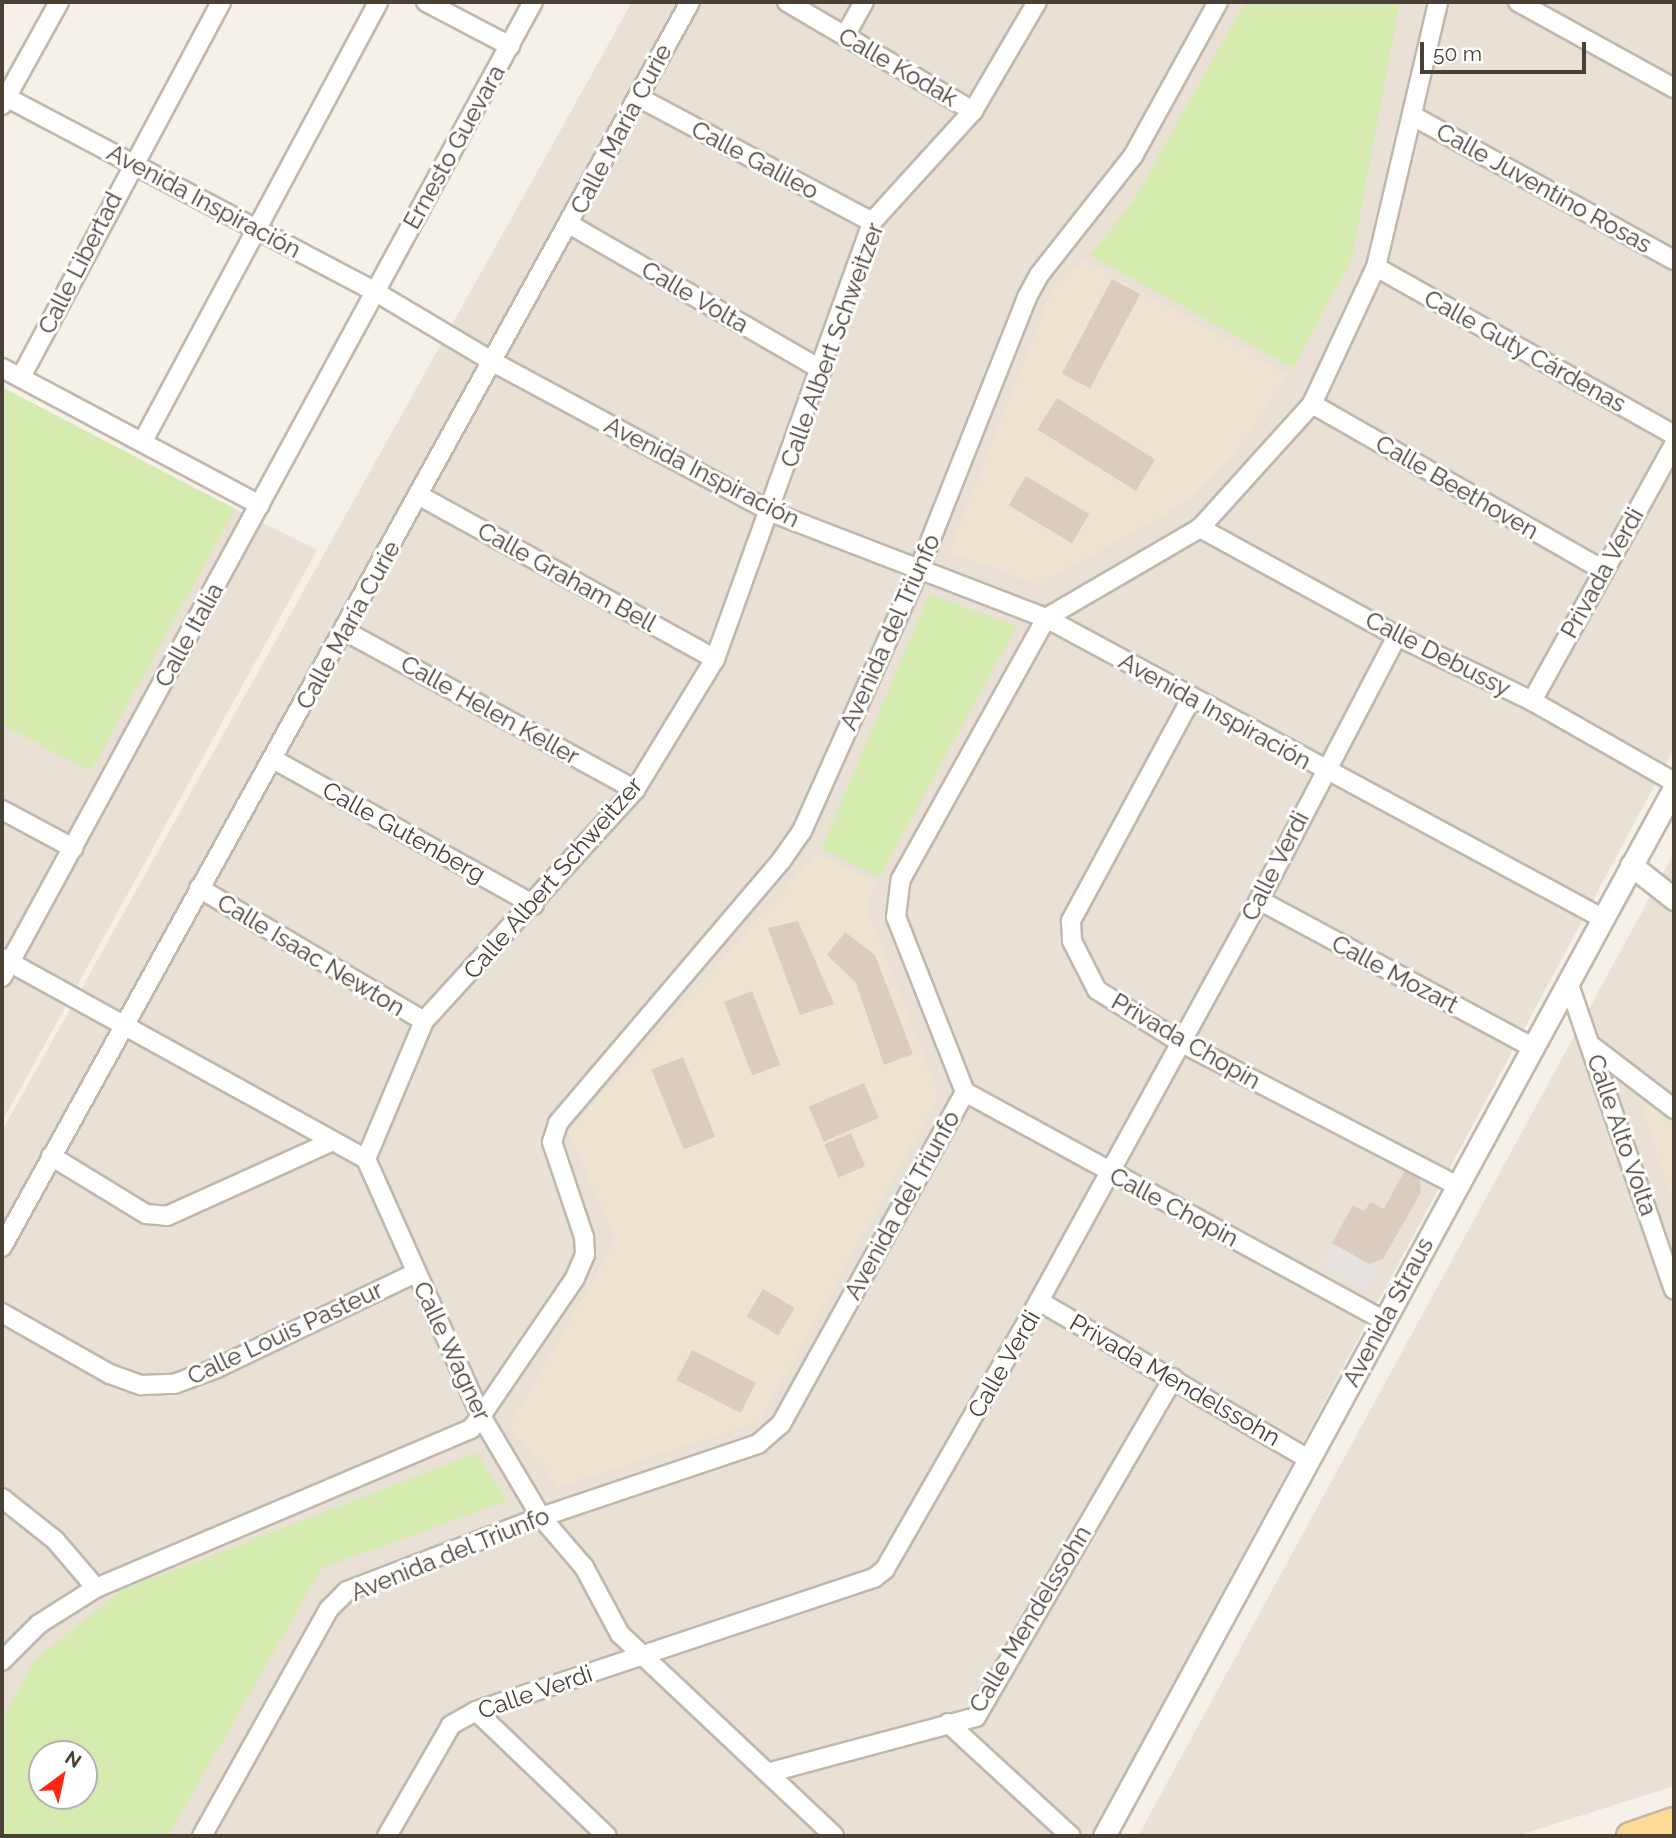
<!DOCTYPE html>
<meta charset="utf-8">
<style>
body{margin:0}
#map{position:relative;width:1676px;height:1838px;overflow:hidden;background:#f5f0e8;font-family:Raleway,sans-serif}
div>[style]{position:absolute}
.residential>*{inset:0;background:#e9e1d6}
.education>*{inset:0;background:#efe4d1}
.green>*{inset:0;background:#d5ebaf}
.parking>*{inset:0;background:#e6e3e0}
.building>*{inset:0;background:#dacdc0;transform-origin:0 0}
.roads{filter:drop-shadow(2px 0 #c1b7aa) drop-shadow(-2px 0 #c1b7aa) drop-shadow(0 2px #c1b7aa) drop-shadow(0 -2px #c1b7aa)}
.minor>*{height:18px;margin:-9px;padding:0 9px;transform-origin:9px;border-radius:9px;background:#fff}
.tertiary>*{height:21px;margin:-10.5px;padding:0 10.5px;transform-origin:10.5px;border-radius:10.5px;background:#fff}
.primary>*{height:26px;margin:-13px;padding:0 13px;transform-origin:13px;border-radius:13px;background:#ffd997}
span{translate:-50% -50%;white-space:nowrap;text-align:center;line-height:1.15;-webkit-text-stroke:6px #fff;paint-order:stroke}
.street-label{font-size:24px;color:#494036}
.frame{position:absolute;inset:0;border:4px solid #494036;pointer-events:none}
.north{position:absolute;left:28px;top:1740px;width:70px;height:70px;box-sizing:border-box;background:#fff;border:2px solid #b6b3af;border-radius:50%;rotate:33deg;font-size:19px;font-weight:700;line-height:28px;text-align:center;color:#494036}
.north::after{content:'';display:block;margin:auto;width:24px;height:32px;background:#ff2515;clip-path:polygon(50% 0,100% 100%,50% 72%,0 100%)}
.scale{position:absolute;left:1420px;top:42px;width:166px;height:32px;box-sizing:border-box;border:4px solid #494036;border-top:0;padding-left:9px;font-size:21px;line-height:24px;white-space:nowrap;color:#494036;-webkit-text-stroke:5px #fff;paint-order:stroke}
</style>
<div id="map">
<div class="residential">
<i style="clip-path:polygon(evenodd,632px 2px,1674px 2px,1674px 749px,1092px 1836px,2px 1836px,2px 1131px,632px 2px,42px 1754px,84px 1754px,84px 1796px,42px 1796px,42px 1754px)"></i>
<i style="clip-path:polygon(2px 392px,317px 550px,2px 1122px)"></i>
<i style="clip-path:polygon(1674px 853px,1674px 1786px,1517px 1836px,1138px 1836px)"></i>
</div>
<div class="education">
<i style="clip-path:polygon(1084px 260px,1288px 374px,1237px 451px,1188px 501px,1039px 585px,949px 552px,1054px 285px)"></i>
<i style="clip-path:polygon(817px 853px,876px 882px,867px 908px,939px 1096px,759px 1422px,559px 1487px,509px 1427px,616px 1240px,568px 1132px)"></i>
<i style="clip-path:polygon(1639px 1099px,1674px 1125px,1674px 1207px)"></i>
</div>
<div class="green">
<i style="clip-path:polygon(1245px 2px,1400px 2px,1352px 258px,1293px 368px,1090px 255px,1134px 200px)"></i>
<i style="clip-path:polygon(2px 387px,235px 509px,91px 771px,2px 725px)"></i>
<i style="clip-path:polygon(929px 594px,1017px 626px,879px 877px,822px 848px)"></i>
<i style="clip-path:polygon(evenodd,477px 1453px,507px 1501px,322px 1568px,168px 1836px,2px 1836px,2px 1720px,36px 1659px,120px 1591px,477px 1453px,84px 1754px,84px 1796px,42px 1796px,42px 1754px,84px 1754px)"></i>
</div>
<div class="parking">
<i style="clip-path:polygon(1332px 1243px,1369px 1263px,1383px 1259px,1365px 1291px,1320px 1265px)"></i>
</div>
<div class="building">
<i style="left:1112px;top:279px;width:32px;height:107px;rotate:28deg"></i>
<i style="left:1057px;top:398px;width:116px;height:37px;rotate:32deg"></i>
<i style="left:1026px;top:476px;width:74px;height:34px;rotate:31deg"></i>
<i style="clip-path:polygon(798px 921px,834px 1004px,800px 1015px,768px 928px)"></i>
<i style="clip-path:polygon(845px 932px,875px 955px,913px 1054px,884px 1065px,856px 983px,827px 955px)"></i>
<i style="left:752px;top:991px;width:79px;height:30px;rotate:69deg"></i>
<i style="left:683px;top:1057px;width:86px;height:34px;rotate:68deg"></i>
<i style="left:864px;top:1083px;width:38px;height:60px;rotate:67deg"></i>
<i style="left:851px;top:1133px;width:36px;height:29px;rotate:67deg"></i>
<i style="clip-path:polygon(1406px 1168px,1419px 1176px,1421px 1192px,1383px 1259px,1369px 1264px,1332px 1243px,1353px 1205px,1364px 1211px,1371px 1202px,1384px 1209px)"></i>
<i style="left:763px;top:1289px;width:37px;height:32px;rotate:31deg"></i>
<i style="left:692px;top:1350px;width:72px;height:34px;rotate:27deg"></i>
</div>
<div class="roads">
<div class="minor">
<i style="left:426px;top:2px;width:95px;rotate:27.6deg"></i>
<i style="left:787px;top:2px;width:216px;rotate:30.4deg"></i>
<i style="left:1518px;top:2px;width:178px;rotate:28.9deg"></i>
<i style="left:845px;top:36px;width:39px;rotate:-61deg"></i>
<i style="left:2px;top:95px;width:420px;rotate:27.8deg"></i>
<i style="left:374px;top:291px;width:139px;rotate:30.8deg"></i>
<i style="left:493px;top:362px;width:316px;rotate:28.3deg"></i>
<i style="left:771px;top:512px;width:295px;rotate:21.1deg"></i>
<i style="left:1046px;top:618px;width:632px;rotate:28.35deg"></i>
<i style="left:638px;top:97px;width:265px;rotate:28.1deg"></i>
<i style="left:2px;top:105px;width:118px;rotate:-61deg"></i>
<i style="left:1413px;top:116px;width:298px;rotate:28.9deg"></i>
<i style="left:569px;top:224px;width:292px;rotate:30deg"></i>
<i style="left:1376px;top:267px;width:342px;rotate:29.4deg"></i>
<i style="left:2px;top:368px;width:292px;rotate:28deg"></i>
<i style="left:21px;top:377px;width:425px;rotate:-61.9deg"></i>
<i style="left:1312px;top:404px;width:335px;rotate:29.7deg"></i>
<i style="left:143px;top:441px;width:498px;rotate:-61.8deg"></i>
<i style="left:420px;top:496px;width:337px;rotate:28.9deg"></i>
<i style="left:1200px;top:528px;width:225px;rotate:28.7deg"></i>
<i style="left:1397px;top:636px;width:150px;rotate:25.7deg"></i>
<i style="left:1532px;top:701px;width:163px;rotate:29.7deg"></i>
<i style="left:345px;top:631px;width:331px;rotate:28.7deg"></i>
<i style="left:1192px;top:697px;width:255px;rotate:118.4deg"></i>
<i style="left:1071px;top:921px;width:20px;rotate:87deg"></i>
<i style="left:1072px;top:941px;width:55px;rotate:63deg"></i>
<i style="left:1097px;top:990px;width:98px;rotate:32.1deg"></i>
<i style="left:1180px;top:1042px;width:311px;rotate:27.4deg"></i>
<i style="left:1532px;top:701px;width:293px;rotate:-61deg"></i>
<i style="left:273px;top:759px;width:299px;rotate:29.2deg"></i>
<i style="left:2px;top:810px;width:81px;rotate:28.2deg"></i>
<i style="left:199px;top:888px;width:261px;rotate:30.6deg"></i>
<i style="left:1259px;top:900px;width:310px;rotate:28.3deg"></i>
<i style="left:2px;top:958px;width:416px;rotate:28.9deg"></i>
<i style="left:366px;top:1159px;width:282px;rotate:65.9deg"></i>
<i style="left:481px;top:1416px;width:117px;rotate:59.3deg"></i>
<i style="left:541px;top:1517px;width:66px;rotate:49.3deg"></i>
<i style="left:584px;top:1567px;width:76px;rotate:61.8deg"></i>
<i style="left:620px;top:1634px;width:294px;rotate:43.3deg"></i>
<i style="left:2px;top:977px;width:1110px;rotate:-61.43deg"></i>
<i style="left:1568px;top:982px;width:325px;rotate:71deg"></i>
<i style="left:1593px;top:1047px;width:102px;rotate:37.4deg"></i>
<i style="left:965px;top:1092px;width:476px;rotate:28.6deg"></i>
<i style="left:51px;top:1156px;width:111px;rotate:31.4deg"></i>
<i style="left:146px;top:1214px;width:21px;rotate:5deg"></i>
<i style="left:167px;top:1216px;width:182px;rotate:-24.3deg"></i>
<i style="left:366px;top:1159px;width:150px;rotate:-67.2deg"></i>
<i style="left:424px;top:1021px;width:313px;rotate:-47.6deg"></i>
<i style="left:635px;top:790px;width:153px;rotate:-58.6deg"></i>
<i style="left:715px;top:659px;width:464px;rotate:-70.2deg"></i>
<i style="left:872px;top:222px;width:150px;rotate:-47.7deg"></i>
<i style="left:973px;top:111px;width:126px;rotate:-59.6deg"></i>
<i style="left:2px;top:1247px;width:1422px;rotate:-61.07deg"></i>
<i style="left:1039px;top:1301px;width:314px;rotate:30.4deg"></i>
<i style="left:2px;top:1313px;width:124px;rotate:29.5deg"></i>
<i style="left:110px;top:1374px;width:33px;rotate:20deg"></i>
<i style="left:141px;top:1385px;width:33px;rotate:-2deg"></i>
<i style="left:174px;top:1384px;width:46px;rotate:-20.4deg"></i>
<i style="left:217px;top:1368px;width:220px;rotate:-25.6deg"></i>
<i style="left:2px;top:1498px;width:68px;rotate:38.4deg"></i>
<i style="left:55px;top:1540px;width:63px;rotate:49.5deg"></i>
<i style="left:2px;top:1661px;width:52px;rotate:-45deg"></i>
<i style="left:39px;top:1624px;width:67px;rotate:-32.3deg"></i>
<i style="left:96px;top:1588px;width:407px;rotate:-23deg"></i>
<i style="left:471px;top:1429px;width:16px;rotate:-52deg"></i>
<i style="left:481px;top:1416px;width:167px;rotate:-55.7deg"></i>
<i style="left:575px;top:1278px;width:25px;rotate:-67deg"></i>
<i style="left:585px;top:1255px;width:18px;rotate:-93deg"></i>
<i style="left:584px;top:1237px;width:100px;rotate:-108.6deg"></i>
<i style="left:552px;top:1142px;width:20px;rotate:-72deg"></i>
<i style="left:558px;top:1123px;width:344px;rotate:-49.6deg"></i>
<i style="left:781px;top:861px;width:37px;rotate:-55deg"></i>
<i style="left:802px;top:831px;width:287px;rotate:-65.9deg"></i>
<i style="left:919px;top:569px;width:293px;rotate:-68.3deg"></i>
<i style="left:1027px;top:297px;width:25px;rotate:-61deg"></i>
<i style="left:1039px;top:275px;width:152px;rotate:-51.7deg"></i>
<i style="left:1133px;top:156px;width:176px;rotate:-61.1deg"></i>
<i style="left:476px;top:1711px;width:181px;rotate:43.7deg"></i>
<i style="left:948px;top:1723px;width:167px;rotate:42.6deg"></i>
<i style="left:771px;top:1772px;width:212px;rotate:-15deg"></i>
<i style="left:976px;top:1717px;width:392px;rotate:-59.8deg"></i>
<i style="left:202px;top:1836px;width:260px;rotate:-60.8deg"></i>
<i style="left:329px;top:1609px;width:25px;rotate:-45deg"></i>
<i style="left:347px;top:1591px;width:208px;rotate:-20.9deg"></i>
<i style="left:541px;top:1517px;width:229px;rotate:-18.6deg"></i>
<i style="left:758px;top:1444px;width:30px;rotate:-41deg"></i>
<i style="left:781px;top:1424px;width:380px;rotate:-61deg"></i>
<i style="left:965px;top:1092px;width:188px;rotate:-111.5deg"></i>
<i style="left:896px;top:917px;width:38px;rotate:-83deg"></i>
<i style="left:901px;top:879px;width:299px;rotate:-60.9deg"></i>
<i style="left:1046px;top:618px;width:178px;rotate:-30.3deg"></i>
<i style="left:1200px;top:528px;width:167px;rotate:-47.9deg"></i>
<i style="left:1312px;top:404px;width:151px;rotate:-65deg"></i>
<i style="left:1376px;top:267px;width:272px;rotate:-76.8deg"></i>
<i style="left:387px;top:1836px;width:128px;rotate:-60deg"></i>
<i style="left:451px;top:1725px;width:29px;rotate:-29deg"></i>
<i style="left:476px;top:1711px;width:420px;rotate:-18.5deg"></i>
<i style="left:874px;top:1578px;width:14px;rotate:-39deg"></i>
<i style="left:885px;top:1569px;width:309px;rotate:-60.1deg"></i>
<i style="left:1039px;top:1301px;width:457px;rotate:-61.2deg"></i>
<i style="left:1259px;top:900px;width:298px;rotate:-62.4deg"></i>
</div>
<div class="tertiary">
<i style="left:1631px;top:865px;width:55px;rotate:38.3deg"></i>
<i style="left:1104px;top:1836px;width:1193px;rotate:-61.46deg"></i>
</div>
<div class="primary">
<i style="left:1630px;top:1836px;width:46px;rotate:-18.8deg"></i>
</div>
</div>
<div class="street-label">
<span style="left:898px;top:67px;rotate:30deg">Calle Kodak</span>
<span style="left:621px;top:129px;rotate:-62deg">Calle María Curie</span>
<span style="left:454px;top:147px;rotate:-61deg">Ernesto Guevara</span>
<span style="left:755px;top:160px;rotate:28deg">Calle Galileo</span>
<span style="left:1544px;top:188px;rotate:29deg">Calle Juventino Rosas</span>
<span style="left:204px;top:201px;rotate:28deg">Avenida Inspiración</span>
<span style="left:80px;top:263px;rotate:-63deg">Calle Libertad</span>
<span style="left:695px;top:297px;rotate:30deg">Calle Volta</span>
<span style="left:832px;top:345px;rotate:-70deg">Calle Albert Schweitzer</span>
<span style="left:1525px;top:351px;rotate:29deg">Calle Guty Cárdenas</span>
<span style="left:702px;top:472px;rotate:27deg">Avenida Inspiración</span>
<span style="left:1457px;top:487px;rotate:30deg">Calle Beethoven</span>
<span style="left:1602px;top:573px;rotate:-61deg">Privada Verdi</span>
<span style="left:567px;top:577px;rotate:29deg">Calle Graham Bell</span>
<span style="left:348px;top:625px;rotate:-61deg">Calle María Curie</span>
<span style="left:890px;top:632px;rotate:-66deg">Avenida del Triunfo</span>
<span style="left:189px;top:635px;rotate:-61deg">Calle Italia</span>
<span style="left:1438px;top:654px;rotate:27deg">Calle Debussy</span>
<span style="left:490px;top:710px;rotate:29deg">Calle Helen Keller</span>
<span style="left:1215px;top:711px;rotate:29deg">Avenida Inspiración</span>
<span style="left:404px;top:832px;rotate:29deg">Calle Gutenberg</span>
<span style="left:1275px;top:866px;rotate:-63deg">Calle Verdi</span>
<span style="left:553px;top:878px;rotate:-49deg">Calle Albert Schweitzer</span>
<span style="left:311px;top:955px;rotate:31deg">Calle Isaac Newton</span>
<span style="left:1395px;top:974px;rotate:28deg">Calle Mozart</span>
<span style="left:1186px;top:1041px;rotate:30deg">Privada Chopin</span>
<span style="left:1622px;top:1135px;rotate:71deg">Calle Alto Volta</span>
<span style="left:902px;top:1205px;rotate:-61deg">Avenida del Triunfo</span>
<span style="left:1174px;top:1207px;rotate:28deg">Calle Chopin</span>
<span style="left:1388px;top:1312px;rotate:-62deg">Avenida Straus</span>
<span style="left:285px;top:1333px;rotate:-25deg">Calle Louis Pasteur</span>
<span style="left:452px;top:1351px;rotate:65deg">Calle Wagner</span>
<span style="left:1004px;top:1364px;rotate:-60deg">Calle Verdi</span>
<span style="left:1175px;top:1380px;rotate:30deg">Privada Mendelssohn</span>
<span style="left:450px;top:1554px;rotate:-22deg">Avenida del Triunfo</span>
<span style="left:1030px;top:1619px;rotate:-59deg">Calle Mendelssohn</span>
<span style="left:535px;top:1692px;rotate:-19deg">Calle Verdi</span>
</div>
<div class="frame"></div>
<div class="north">N</div>
<div class="scale">50 m</div>
</div>
